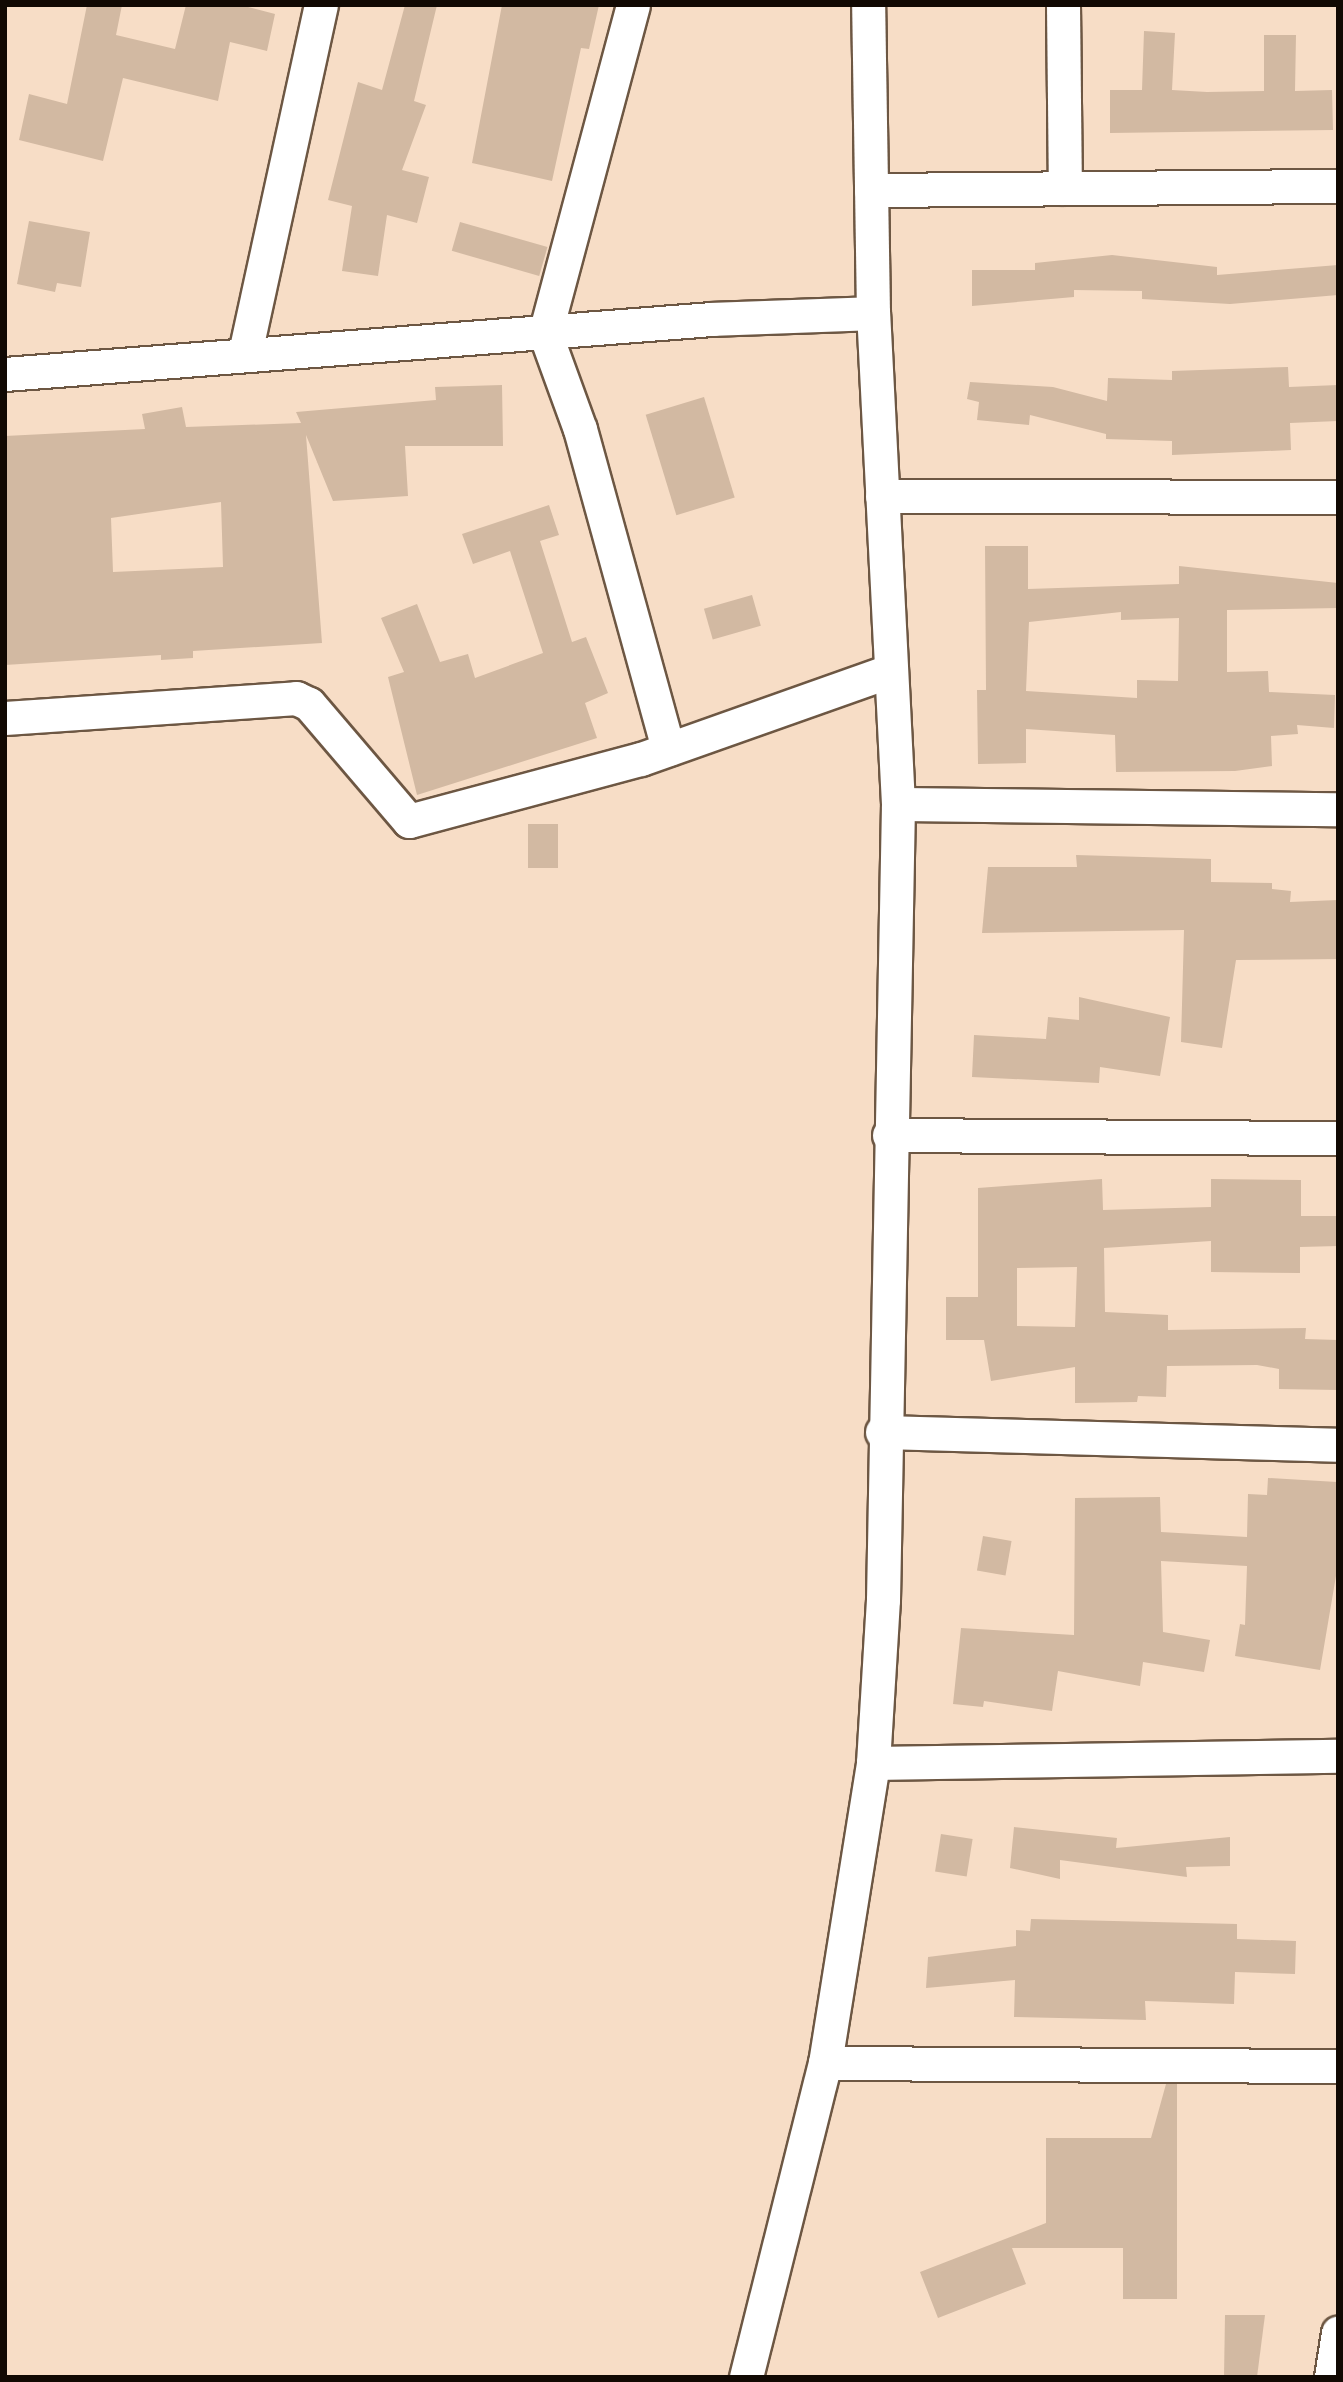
<!DOCTYPE html>
<style>
body{margin:0}
#map{position:relative;width:1343px;height:2382px;overflow:hidden;background:#f7ddc6;font-family:"Fira Sans",sans-serif}
div>[style]{position:absolute}
.building>*{inset:0;background:#d2b9a2;transform-origin:0 0}
.roads{filter:drop-shadow(2px 0 #6d5743) drop-shadow(-2px 0 #6d5743) drop-shadow(0 2px #6d5743) drop-shadow(0 -2px #6d5743)}
.minor>*{height:33px;margin:-16.5px;padding:0 16.5px;transform-origin:16.5px;border-radius:16.5px;background:#fff}
span{translate:-50% -50%;white-space:nowrap;text-align:center;line-height:1.15;-webkit-text-stroke:6px #fceddf;paint-order:stroke}
.frame{position:absolute;inset:0;border:7px solid #110903;pointer-events:none}
</style>
<div id="map">
<div class="building">
<i style="clip-path:polygon(87px 5px,122px 5px,116px 35px,175px 49px,186px 5px,240px 5px,275px 14px,267px 51px,230px 42px,218px 101px,123px 78px,103px 161px,19px 140px,29px 94px,67px 104px)"></i>
<i style="clip-path:polygon(405px 5px,437px 5px,414px 101px,426px 105px,402px 170px,429px 177px,417px 223px,387px 215px,378px 276px,342px 271px,352px 206px,328px 200px,358px 82px,382px 90px)"></i>
<i style="clip-path:polygon(502px 5px,599px 5px,589px 49px,581px 48px,552px 181px,472px 163px)"></i>
<i style="clip-path:polygon(1144px 31px,1175px 33px,1172px 90px,1207px 92px,1264px 91px,1264px 35px,1296px 35px,1295px 91px,1332px 90px,1333px 130px,1110px 133px,1110px 90px,1142px 90px)"></i>
<i style="clip-path:polygon(29px 221px,90px 232px,81px 287px,57px 283px,55px 292px,17px 284px)"></i>
<i style="left:460px;top:222px;width:91px;height:30px;rotate:16deg"></i>
<i style="clip-path:polygon(1112px 255px,1217px 267px,1217px 275px,1338px 265px,1338px 295px,1230px 304px,1142px 299px,1142px 291px,1074px 290px,1074px 297px,972px 306px,972px 270px,1035px 270px,1035px 263px)"></i>
<i style="clip-path:polygon(1288px 367px,1289px 387px,1338px 385px,1338px 421px,1290px 423px,1291px 450px,1172px 455px,1172px 441px,1106px 439px,1106px 434px,1030px 415px,1029px 425px,977px 420px,979px 402px,967px 399px,970px 382px,1053px 387px,1107px 401px,1108px 378px,1172px 380px,1172px 371px)"></i>
<i style="clip-path:polygon(evenodd,502px 385px,503px 446px,405px 446px,408px 496px,333px 501px,306px 435px,322px 643px,193px 651px,193px 658px,161px 660px,161px 655px,5px 665px,5px 436px,145px 429px,142px 414px,182px 407px,186px 427px,301px 423px,296px 412px,436px 400px,435px 387px,502px 385px,221px 502px,223px 567px,113px 572px,111px 518px,221px 502px)"></i>
<i style="left:704px;top:397px;width:105px;height:61px;rotate:73deg"></i>
<i style="clip-path:polygon(549px 505px,559px 535px,540px 541px,572px 642px,586px 637px,608px 693px,585px 703px,597px 738px,417px 795px,388px 677px,404px 672px,381px 618px,417px 604px,440px 662px,468px 654px,475px 678px,543px 653px,510px 551px,473px 564px,462px 534px)"></i>
<i style="clip-path:polygon(evenodd,985px 546px,1028px 546px,1028px 589px,1179px 584px,1179px 566px,1338px 583px,1338px 608px,1227px 610px,1227px 672px,1268px 671px,1269px 692px,1335px 695px,1334px 728px,1297px 725px,1298px 734px,1271px 736px,1272px 766px,1235px 771px,1116px 772px,1115px 735px,1026px 729px,1026px 763px,978px 764px,977px 690px,986px 690px,985px 546px,1121px 612px,1121px 620px,1179px 618px,1178px 681px,1137px 680px,1137px 698px,1026px 691px,1029px 622px,1121px 612px)"></i>
<i style="left:752px;top:595px;width:32px;height:50px;rotate:74deg"></i>
<i style="left:528px;top:824px;width:30px;height:44px"></i>
<i style="clip-path:polygon(1076px 855px,1211px 859px,1211px 882px,1272px 883px,1272px 889px,1291px 891px,1290px 902px,1338px 900px,1338px 959px,1236px 960px,1222px 1048px,1181px 1042px,1184px 930px,982px 933px,988px 867px,1077px 867px)"></i>
<i style="clip-path:polygon(1079px 997px,1170px 1017px,1160px 1076px,1100px 1067px,1099px 1083px,972px 1077px,974px 1035px,1046px 1039px,1048px 1017px,1079px 1020px)"></i>
<i style="clip-path:polygon(evenodd,1102px 1179px,1103px 1210px,1211px 1207px,1211px 1179px,1301px 1180px,1301px 1216px,1338px 1216px,1338px 1246px,1300px 1247px,1300px 1273px,1211px 1272px,1211px 1241px,1104px 1248px,1105px 1312px,1168px 1315px,1168px 1330px,1306px 1328px,1305px 1339px,1338px 1340px,1338px 1390px,1279px 1389px,1279px 1369px,1257px 1365px,1167px 1366px,1166px 1397px,1138px 1396px,1137px 1402px,1075px 1403px,1075px 1367px,991px 1381px,984px 1340px,946px 1340px,946px 1297px,978px 1297px,978px 1188px,1102px 1179px,1077px 1267px,1075px 1327px,1017px 1326px,1017px 1268px,1077px 1267px)"></i>
<i style="clip-path:polygon(1268px 1478px,1337px 1482px,1337px 1570px,1320px 1670px,1235px 1656px,1240px 1624px,1245px 1625px,1247px 1566px,1161px 1561px,1163px 1632px,1210px 1640px,1204px 1672px,1143px 1662px,1140px 1686px,1058px 1671px,1052px 1711px,984px 1701px,983px 1707px,953px 1704px,961px 1628px,1074px 1635px,1075px 1498px,1160px 1497px,1161px 1532px,1247px 1537px,1248px 1494px,1267px 1495px)"></i>
<i style="left:983px;top:1536px;width:29px;height:35px;rotate:10deg"></i>
<i style="clip-path:polygon(1014px 1827px,1117px 1838px,1116px 1848px,1230px 1837px,1230px 1866px,1186px 1867px,1187px 1877px,1060px 1860px,1060px 1879px,1010px 1868px)"></i>
<i style="left:941px;top:1834px;width:32px;height:38px;rotate:9deg"></i>
<i style="clip-path:polygon(1031px 1919px,1237px 1924px,1237px 1939px,1296px 1941px,1295px 1974px,1235px 1972px,1234px 2004px,1145px 2001px,1146px 2020px,1014px 2017px,1015px 1980px,926px 1988px,928px 1957px,1016px 1946px,1016px 1930px,1030px 1931px)"></i>
<i style="clip-path:polygon(1166px 2084px,1177px 2084px,1177px 2299px,1123px 2299px,1123px 2248px,1012px 2248px,1026px 2284px,938px 2318px,920px 2272px,1046px 2223px,1046px 2138px,1151px 2138px)"></i>
<i style="clip-path:polygon(1225px 2315px,1265px 2315px,1257px 2377px,1224px 2377px)"></i>
</div>
<div class="roads">
<div class="minor">
<i style="left:633px;top:5px;width:340px;rotate:105deg"></i>
<i style="left:545px;top:333px;width:102px;rotate:70deg"></i>
<i style="left:580px;top:429px;width:332px;rotate:74.6deg"></i>
<i style="left:1063px;top:5px;width:183px;rotate:89.4deg"></i>
<i style="left:871px;top:190px;width:467px;rotate:-0.5deg"></i>
<i style="left:245px;top:353px;width:356px;rotate:-77.7deg"></i>
<i style="left:5px;top:374px;width:709px;rotate:-4.45deg"></i>
<i style="left:712px;top:319px;width:161px;rotate:-2.1deg"></i>
<i style="left:882px;top:496px;width:456px;rotate:0.1deg"></i>
<i style="left:5px;top:718px;width:292px;rotate:-3.9deg"></i>
<i style="left:296px;top:698px;width:14px;rotate:25deg"></i>
<i style="left:309px;top:704px;width:154px;rotate:49.5deg"></i>
<i style="left:409px;top:821px;width:240px;rotate:-15deg"></i>
<i style="left:641px;top:759px;width:264px;rotate:-19.5deg"></i>
<i style="left:898px;top:804px;width:440px;rotate:0.7deg"></i>
<i style="left:889px;top:1135px;width:449px;rotate:0.4deg"></i>
<i style="left:882px;top:1432px;width:456px;rotate:1.6deg"></i>
<i style="left:873px;top:1763px;width:465px;rotate:-0.9deg"></i>
<i style="left:825px;top:2063px;width:513px;rotate:0.34deg"></i>
<i style="left:746px;top:2377px;width:324px;rotate:-75.9deg"></i>
<i style="left:825px;top:2063px;width:304px;rotate:-80.9deg"></i>
<i style="left:873px;top:1763px;width:163px;rotate:-86.5deg"></i>
<i style="left:883px;top:1600px;width:796px;rotate:-88.92deg"></i>
<i style="left:898px;top:804px;width:492px;rotate:-92.9deg"></i>
<i style="left:873px;top:313px;width:308px;rotate:-90.9deg"></i>
<i style="left:1331px;top:2377px;width:45px;rotate:-81deg"></i>
</div>
</div>
<div class="frame"></div>
</div>
